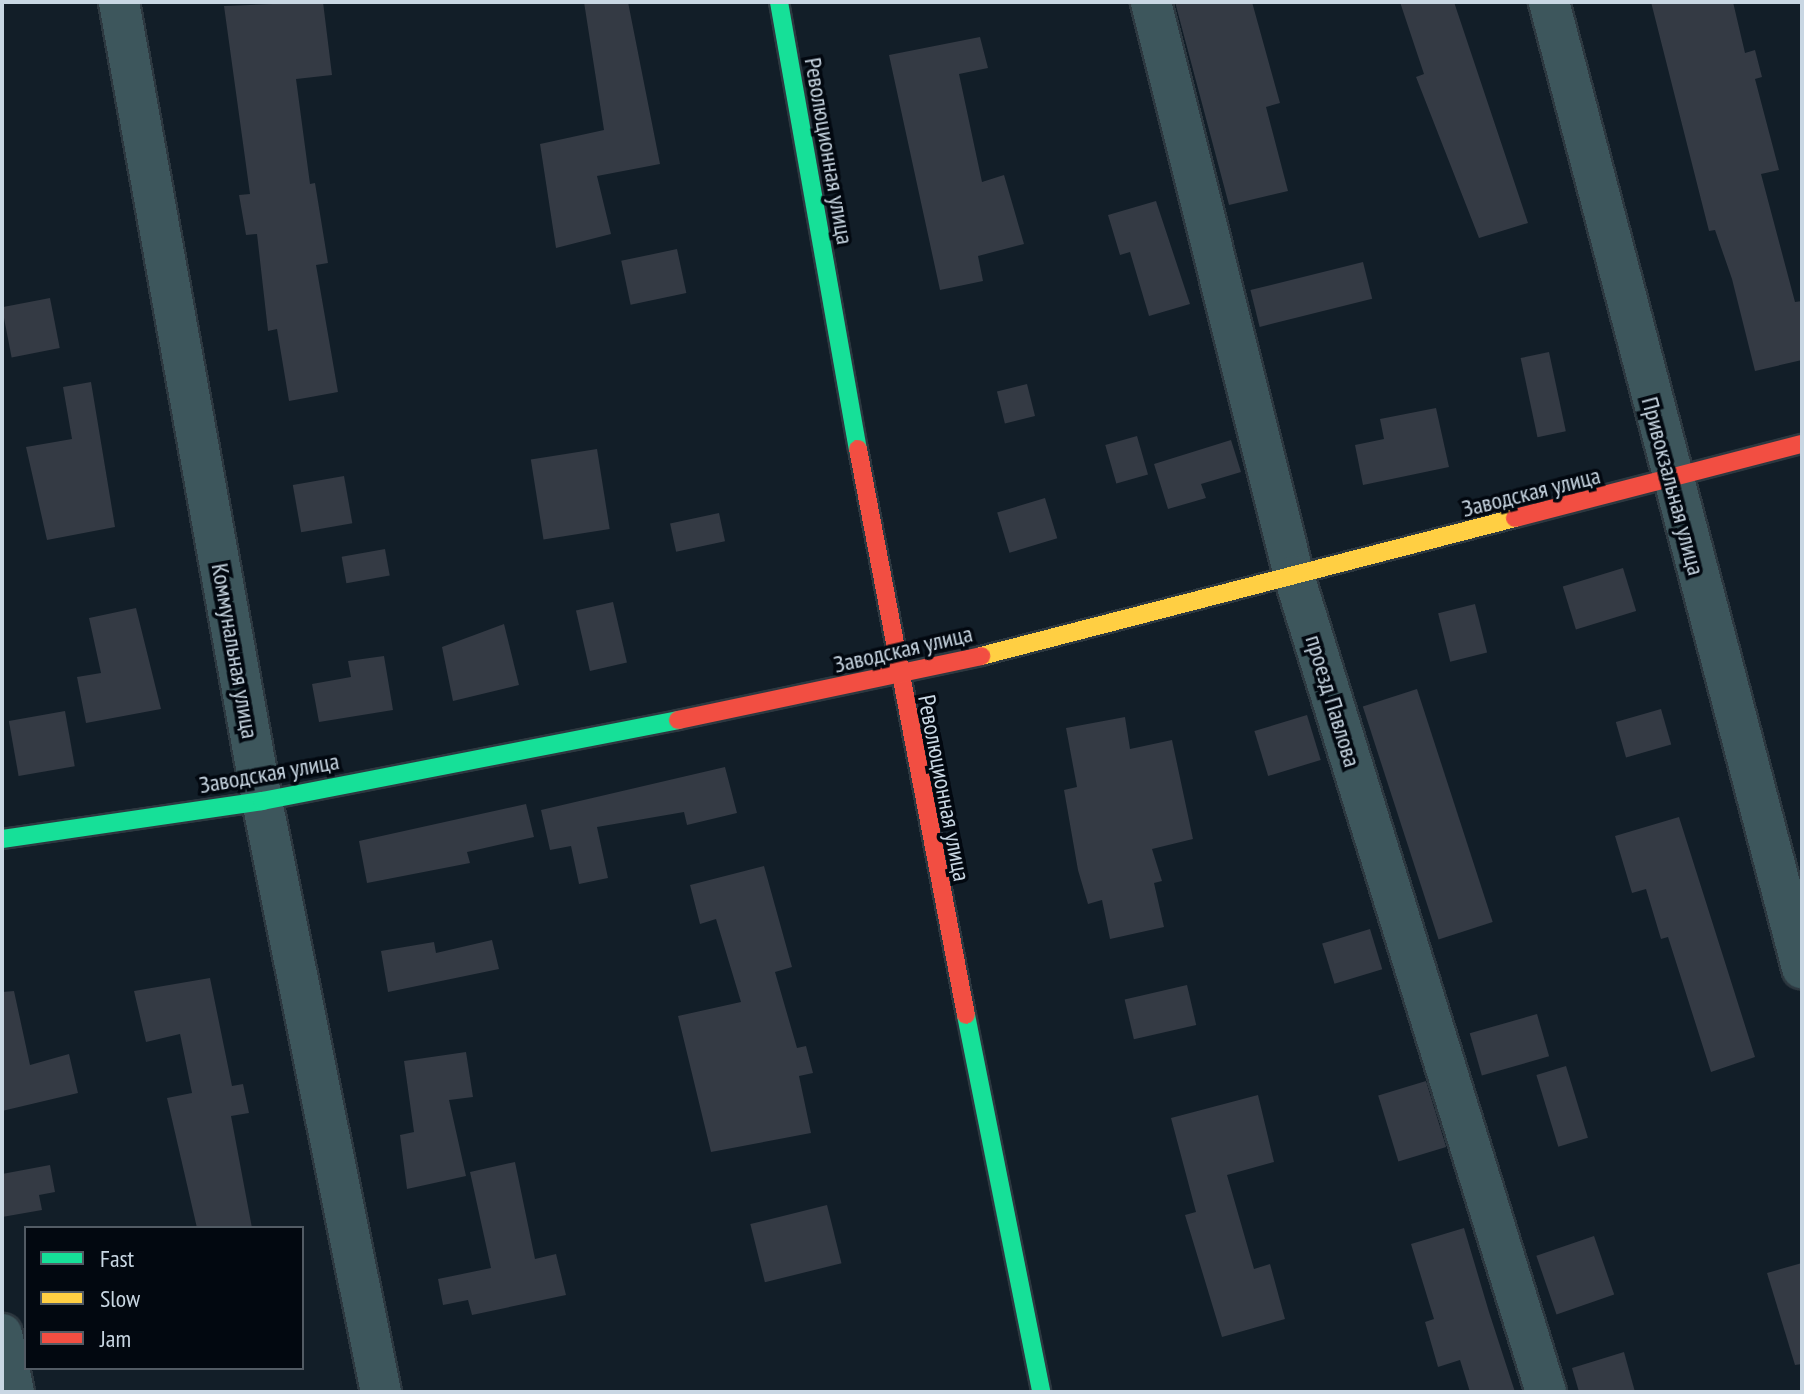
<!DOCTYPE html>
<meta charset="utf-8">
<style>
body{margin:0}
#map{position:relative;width:1804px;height:1394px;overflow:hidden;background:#121e28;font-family:"PT Sans Narrow",sans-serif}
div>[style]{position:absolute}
.building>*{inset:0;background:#343a44;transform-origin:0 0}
.roads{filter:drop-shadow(2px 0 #2d3840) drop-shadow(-2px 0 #2d3840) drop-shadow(0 2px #2d3840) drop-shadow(0 -2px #2d3840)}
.street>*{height:40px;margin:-20px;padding:0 20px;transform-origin:20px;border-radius:20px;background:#3d565c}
.fast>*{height:18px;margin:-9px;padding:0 9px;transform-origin:9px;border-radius:9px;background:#16e098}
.slow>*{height:18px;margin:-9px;padding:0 9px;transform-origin:9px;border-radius:9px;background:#ffcf43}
.jam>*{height:18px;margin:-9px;padding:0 9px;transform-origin:9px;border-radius:9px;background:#f24e42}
span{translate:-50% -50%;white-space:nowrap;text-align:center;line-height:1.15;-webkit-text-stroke:7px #020810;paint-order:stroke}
.street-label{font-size:24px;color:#c9d7e3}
.frame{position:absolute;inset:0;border:4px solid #c9d7e3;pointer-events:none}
.legend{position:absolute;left:24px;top:1226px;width:280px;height:144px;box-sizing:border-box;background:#020810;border:2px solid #525b64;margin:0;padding:10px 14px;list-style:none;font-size:24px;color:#c9d7e3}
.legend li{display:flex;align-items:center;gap:16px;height:40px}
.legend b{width:40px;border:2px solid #525b64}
</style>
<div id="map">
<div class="building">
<i style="clip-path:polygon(323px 2px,332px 75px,296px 79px,310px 184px,315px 183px,328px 263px,316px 265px,338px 392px,289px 401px,277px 329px,268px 331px,257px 234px,246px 235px,239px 195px,250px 194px,224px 6px)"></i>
<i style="clip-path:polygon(584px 2px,628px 2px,660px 164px,597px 176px,611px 234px,556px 248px,540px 144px,604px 130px)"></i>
<i style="clip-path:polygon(1175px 2px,1252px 2px,1280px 103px,1266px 107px,1288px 191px,1229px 205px)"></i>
<i style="clip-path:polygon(1400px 2px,1454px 2px,1528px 223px,1479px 238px,1416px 77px,1424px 74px)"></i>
<i style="clip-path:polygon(1651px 2px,1733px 2px,1745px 53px,1755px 50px,1762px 77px,1755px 79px,1779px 170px,1761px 174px,1795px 302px,1802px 301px,1802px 360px,1755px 371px,1732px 279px,1715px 230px,1709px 231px)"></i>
<i style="clip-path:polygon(980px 37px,988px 68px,959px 74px,982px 182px,1004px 175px,1024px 244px,978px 256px,983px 281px,940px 290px,889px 55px)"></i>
<i style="clip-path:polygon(1156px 201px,1190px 304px,1149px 316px,1130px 252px,1120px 255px,1108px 215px)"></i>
<i style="left:677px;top:249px;width:45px;height:57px;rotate:78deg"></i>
<i style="left:1363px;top:262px;width:38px;height:116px;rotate:76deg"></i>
<i style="left:50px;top:298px;width:51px;height:49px;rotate:79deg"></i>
<i style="left:1549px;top:352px;width:81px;height:29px;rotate:78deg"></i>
<i style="clip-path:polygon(91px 382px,115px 527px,47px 540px,26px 447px,72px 439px,63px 387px)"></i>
<i style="left:1027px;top:384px;width:33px;height:31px;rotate:76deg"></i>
<i style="clip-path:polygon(1436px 408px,1449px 467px,1363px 485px,1355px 445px,1384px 439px,1380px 419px)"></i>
<i style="left:1137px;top:436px;width:40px;height:33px;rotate:74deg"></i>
<i style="clip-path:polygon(1231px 440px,1241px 472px,1201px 484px,1206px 498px,1168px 509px,1154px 464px)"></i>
<i style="left:597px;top:449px;width:81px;height:67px;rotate:81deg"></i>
<i style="left:344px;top:476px;width:48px;height:52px;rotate:80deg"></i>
<i style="left:1045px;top:498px;width:42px;height:50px;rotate:73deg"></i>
<i style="left:719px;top:513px;width:29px;height:50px;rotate:78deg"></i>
<i style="left:385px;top:549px;width:27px;height:44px;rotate:80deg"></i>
<i style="left:1623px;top:568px;width:45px;height:63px;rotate:73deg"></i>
<i style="left:613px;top:602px;width:62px;height:38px;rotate:77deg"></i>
<i style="left:1475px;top:604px;width:50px;height:38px;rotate:76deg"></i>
<i style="clip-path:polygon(136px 608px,161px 709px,86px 723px,77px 677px,101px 673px,89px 618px)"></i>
<i style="clip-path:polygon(504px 624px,519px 685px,453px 701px,442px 647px)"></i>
<i style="clip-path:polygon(384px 656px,393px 710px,319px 722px,312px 684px,351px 677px,348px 661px)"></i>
<i style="left:1417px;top:689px;width:245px;height:57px;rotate:72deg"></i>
<i style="left:1661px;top:709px;width:37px;height:47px;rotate:74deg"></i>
<i style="left:65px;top:711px;width:56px;height:57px;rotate:80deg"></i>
<i style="left:1307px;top:715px;width:47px;height:55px;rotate:73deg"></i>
<i style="clip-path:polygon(1125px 717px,1130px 749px,1172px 740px,1193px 839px,1152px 849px,1162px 881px,1154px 883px,1164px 927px,1110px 939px,1102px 900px,1088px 904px,1078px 870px,1064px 790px,1077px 787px,1066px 728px)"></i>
<i style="clip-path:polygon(725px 767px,737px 813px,687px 825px,684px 812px,597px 827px,608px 878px,579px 884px,571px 846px,550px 850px,541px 810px)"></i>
<i style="clip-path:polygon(526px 804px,534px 837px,467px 852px,470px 863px,367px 883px,359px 841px)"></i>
<i style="clip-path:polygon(1679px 817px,1755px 1057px,1711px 1072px,1668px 937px,1661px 939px,1646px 889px,1632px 893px,1615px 836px)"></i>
<i style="clip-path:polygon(764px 866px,792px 967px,775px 972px,797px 1048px,806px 1046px,813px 1073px,799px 1076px,811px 1133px,711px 1152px,678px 1016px,741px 1002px,716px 919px,700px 924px,690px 885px)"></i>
<i style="left:1370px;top:929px;width:42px;height:50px;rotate:73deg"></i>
<i style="clip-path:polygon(492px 940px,499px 969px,388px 992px,381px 951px,434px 942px,436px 953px)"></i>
<i style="clip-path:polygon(210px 978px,232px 1086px,243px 1084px,249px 1113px,231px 1116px,252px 1228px,197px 1228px,167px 1098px,192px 1093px,180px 1034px,146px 1042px,134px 991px)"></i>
<i style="left:1187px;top:985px;width:41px;height:64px;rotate:77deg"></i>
<i style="clip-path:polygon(14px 991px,30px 1065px,69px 1054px,78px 1093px,2px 1111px,2px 992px)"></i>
<i style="left:1537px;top:1014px;width:44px;height:70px;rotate:74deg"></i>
<i style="clip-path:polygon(466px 1052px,473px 1097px,449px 1100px,466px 1176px,407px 1189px,400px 1135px,414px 1132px,404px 1061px)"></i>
<i style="left:1566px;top:1066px;width:75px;height:31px;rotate:73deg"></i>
<i style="left:1426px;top:1081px;width:69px;height:50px;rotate:73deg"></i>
<i style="clip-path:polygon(1258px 1095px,1274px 1162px,1227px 1175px,1254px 1269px,1270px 1264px,1285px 1319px,1222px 1337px,1185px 1215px,1196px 1212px,1171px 1118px)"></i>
<i style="clip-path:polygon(515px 1162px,535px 1259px,556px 1254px,566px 1295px,472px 1315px,468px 1300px,443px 1305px,438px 1279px,491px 1268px,470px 1172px)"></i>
<i style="clip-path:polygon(50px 1165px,55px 1192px,39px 1195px,42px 1210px,2px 1217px,2px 1174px)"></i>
<i style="left:827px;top:1205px;width:60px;height:79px;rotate:76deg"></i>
<i style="clip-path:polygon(1464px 1228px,1489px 1312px,1515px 1392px,1470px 1392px,1460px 1360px,1438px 1367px,1425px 1322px,1434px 1319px,1411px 1244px)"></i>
<i style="left:1594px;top:1236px;width:62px;height:61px;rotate:71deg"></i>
<i style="clip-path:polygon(1802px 1263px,1802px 1364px,1795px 1365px,1767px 1273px)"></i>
<i style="clip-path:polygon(1624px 1352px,1635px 1392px,1579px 1392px,1572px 1368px)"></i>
</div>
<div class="roads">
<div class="street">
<i style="left:119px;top:2px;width:812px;rotate:79.85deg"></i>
<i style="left:262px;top:801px;width:603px;rotate:78.62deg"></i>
<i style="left:1151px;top:2px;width:592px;rotate:76.01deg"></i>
<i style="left:1294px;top:576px;width:854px;rotate:72.84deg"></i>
<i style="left:1549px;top:2px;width:999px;rotate:75.32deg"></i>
<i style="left:2px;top:1334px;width:59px;rotate:78.3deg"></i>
</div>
<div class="fast">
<i style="left:779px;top:2px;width:454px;rotate:80deg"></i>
<i style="left:2px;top:839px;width:263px;rotate:-8.3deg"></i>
<i style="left:262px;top:801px;width:424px;rotate:-11deg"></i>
<i style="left:966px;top:1015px;width:384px;rotate:78.7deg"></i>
</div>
<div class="slow">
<i style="left:981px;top:656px;width:552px;rotate:-14.49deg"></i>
</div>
<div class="jam">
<i style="left:858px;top:449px;width:576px;rotate:79.2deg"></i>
<i style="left:1515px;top:518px;width:296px;rotate:-14.5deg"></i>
<i style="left:678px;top:720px;width:310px;rotate:-11.9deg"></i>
</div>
</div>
<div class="street-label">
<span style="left:829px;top:151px;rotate:80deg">Революционная улица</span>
<span style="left:1673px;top:486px;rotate:75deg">Привокзальная улица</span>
<span style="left:1531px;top:492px;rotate:-14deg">Заводская улица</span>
<span style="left:903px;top:649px;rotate:-13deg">Заводская улица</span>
<span style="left:235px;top:651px;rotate:80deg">Коммунальная улица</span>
<span style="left:1333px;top:701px;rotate:73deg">проезд Павлова</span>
<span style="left:269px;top:773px;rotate:-10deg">Заводская улица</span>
<span style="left:944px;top:788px;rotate:79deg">Революционная улица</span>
</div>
<div class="frame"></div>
<ul class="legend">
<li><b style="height:10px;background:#16e098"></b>Fast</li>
<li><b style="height:10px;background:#ffcf43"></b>Slow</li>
<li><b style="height:10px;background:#f24e42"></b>Jam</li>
</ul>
</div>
